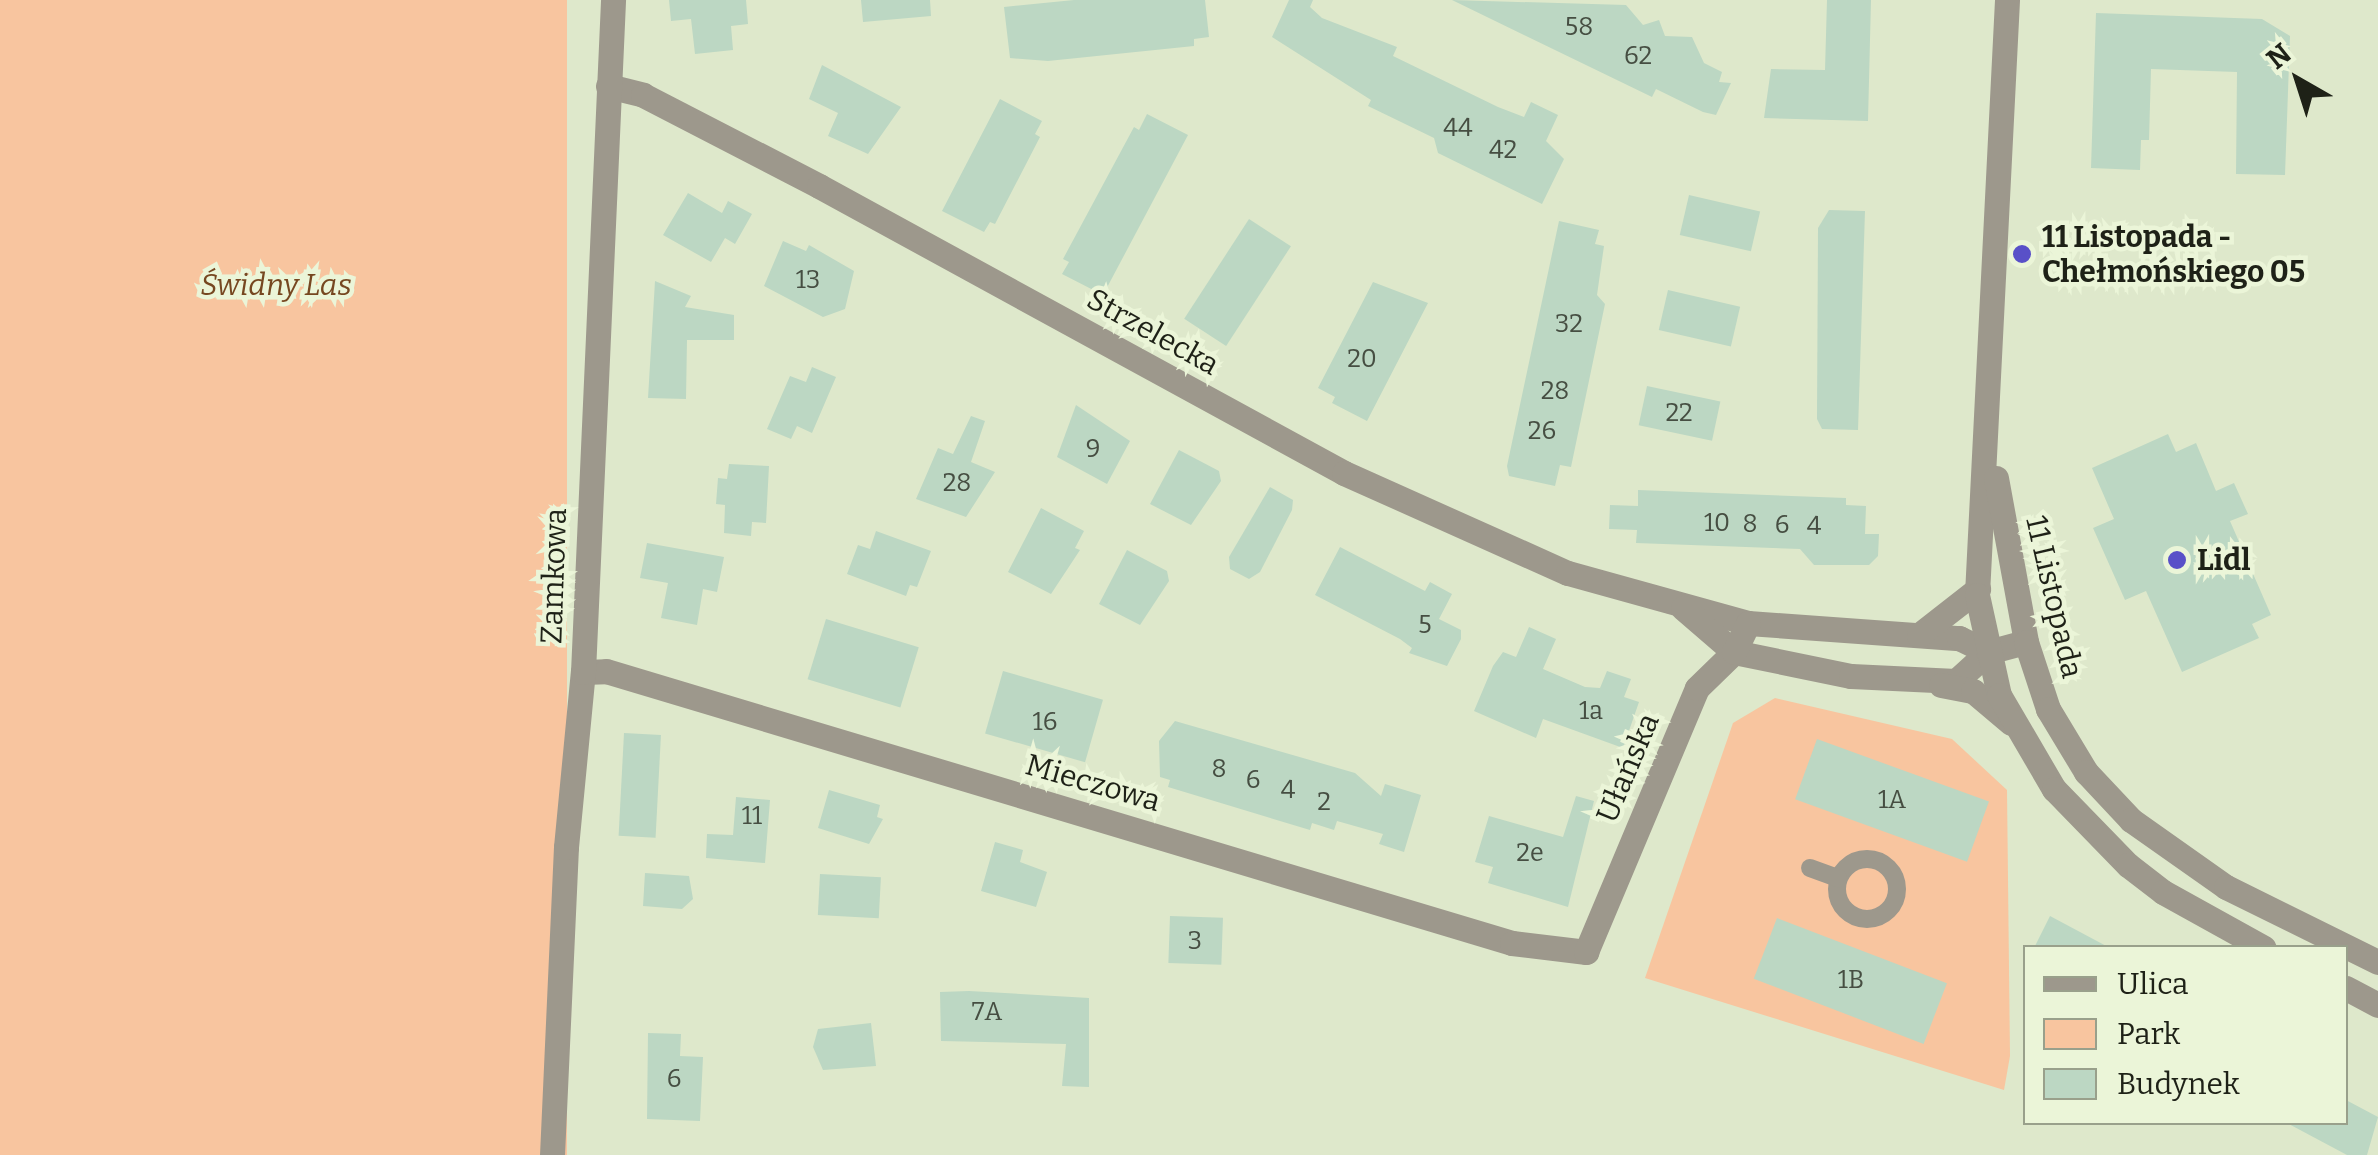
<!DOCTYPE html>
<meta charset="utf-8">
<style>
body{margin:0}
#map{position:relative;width:2378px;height:1155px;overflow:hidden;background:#dee8cb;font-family:Bitter,serif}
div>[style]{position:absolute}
.green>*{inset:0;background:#f8c59f;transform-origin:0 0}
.building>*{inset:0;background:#bcd7c3;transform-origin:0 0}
.pedestrian>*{height:18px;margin:-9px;padding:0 9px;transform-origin:9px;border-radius:9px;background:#9d988c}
.pedestrian>.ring{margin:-9px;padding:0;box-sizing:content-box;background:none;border:18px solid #9d988c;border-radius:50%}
.minor>*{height:25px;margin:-12.5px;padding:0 12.5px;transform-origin:12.5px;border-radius:12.5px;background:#9d988c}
.tertiary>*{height:25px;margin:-12.5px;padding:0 12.5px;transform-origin:12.5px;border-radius:12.5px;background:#9d988c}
.dots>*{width:28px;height:28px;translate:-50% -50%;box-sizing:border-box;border:5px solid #ebf5d8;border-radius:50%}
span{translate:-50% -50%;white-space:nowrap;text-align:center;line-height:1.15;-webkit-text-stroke:9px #ebf5d8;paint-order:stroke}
.number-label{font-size:25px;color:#464e42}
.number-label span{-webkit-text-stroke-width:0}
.poi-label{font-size:30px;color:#1e2117;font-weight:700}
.left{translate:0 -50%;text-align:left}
.park-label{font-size:30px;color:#764720;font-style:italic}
.street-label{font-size:30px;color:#1e2117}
.legend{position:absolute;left:2023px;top:945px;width:325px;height:180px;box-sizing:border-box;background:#ebf5d8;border:2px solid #99a08b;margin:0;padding:12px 18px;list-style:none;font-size:30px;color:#1e2117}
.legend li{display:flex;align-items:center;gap:20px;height:50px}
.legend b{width:50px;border:2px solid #99a08b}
.north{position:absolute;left:2248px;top:30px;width:100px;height:100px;-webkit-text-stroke:8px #ebf5d8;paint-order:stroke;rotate:321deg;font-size:28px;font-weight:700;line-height:40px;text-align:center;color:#1e2117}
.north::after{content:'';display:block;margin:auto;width:35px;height:45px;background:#1e2117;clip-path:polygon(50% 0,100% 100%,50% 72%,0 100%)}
</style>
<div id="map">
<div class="green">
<i style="left:0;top:0;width:567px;height:1155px"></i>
<i style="clip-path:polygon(1775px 698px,1952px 739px,2007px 790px,2010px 1056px,2004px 1090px,1645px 978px,1733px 723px)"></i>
</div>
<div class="building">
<i style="clip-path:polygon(669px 0,746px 0,748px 24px,731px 26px,733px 50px,695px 54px,691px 19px,671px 21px)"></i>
<i style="clip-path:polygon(861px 0,930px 0,931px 16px,863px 22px)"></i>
<i style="clip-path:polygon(1074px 0,1205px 0,1209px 37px,1194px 39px,1194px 46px,1048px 61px,1010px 58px,1004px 7px)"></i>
<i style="clip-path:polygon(1289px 0,1313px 0,1310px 7px,1322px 18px,1397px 47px,1393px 56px,1498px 107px,1524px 117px,1531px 102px,1558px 115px,1546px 141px,1564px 159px,1542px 204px,1438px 153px,1434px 138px,1368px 106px,1371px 100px,1272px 37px)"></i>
<i style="clip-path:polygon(1452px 0,1626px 5px,1643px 25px,1659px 20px,1665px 36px,1692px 37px,1704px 63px,1722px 72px,1719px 82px,1731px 83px,1716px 115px,1703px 112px,1656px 89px,1652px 97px)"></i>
<i style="clip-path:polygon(1827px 0,1871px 0,1868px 121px,1764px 118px,1771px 69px,1825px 70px)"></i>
<i style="clip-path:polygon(2096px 13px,2262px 19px,2290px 36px,2285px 175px,2236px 174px,2237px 72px,2151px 69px,2149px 140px,2141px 140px,2140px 170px,2091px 168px)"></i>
<i style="clip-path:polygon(822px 65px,901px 107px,868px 154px,828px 136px,838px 113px,809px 99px)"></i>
<i style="clip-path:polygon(1000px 99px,1042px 121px,1035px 134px,1040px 137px,995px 224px,990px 222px,984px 232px,942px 211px)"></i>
<i style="clip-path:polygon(1147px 114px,1188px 135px,1103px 295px,1062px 274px,1069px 262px,1063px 259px,1134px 127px,1139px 130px)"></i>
<i style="clip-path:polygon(688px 193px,722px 213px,728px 201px,752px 214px,735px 244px,725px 238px,711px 262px,663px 235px)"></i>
<i style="left:1689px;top:195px;width:73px;height:41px;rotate:13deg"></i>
<i style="clip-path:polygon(1829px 210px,1865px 211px,1858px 430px,1822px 429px,1817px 419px,1818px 228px)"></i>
<i style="left:1249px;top:219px;width:50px;height:119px;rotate:33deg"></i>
<i style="clip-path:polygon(1559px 221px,1599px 230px,1595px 244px,1604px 246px,1597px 295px,1605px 304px,1571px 467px,1560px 465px,1555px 486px,1509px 476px,1507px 466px)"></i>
<i style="clip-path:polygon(783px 241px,806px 251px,809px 245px,854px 271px,845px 309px,823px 317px,764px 286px)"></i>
<i style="clip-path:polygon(655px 281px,691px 296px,685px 307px,734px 315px,734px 340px,687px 340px,686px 399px,648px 398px)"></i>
<i style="clip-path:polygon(1373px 282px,1428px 303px,1367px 421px,1332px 403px,1335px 397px,1318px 388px)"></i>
<i style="left:1668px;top:290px;width:74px;height:41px;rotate:13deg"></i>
<i style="clip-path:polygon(812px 367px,836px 377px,812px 433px,797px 426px,791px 439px,767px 429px,790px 376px,806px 382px)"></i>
<i style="left:1647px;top:386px;width:75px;height:40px;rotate:12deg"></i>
<i style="clip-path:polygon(1076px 405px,1130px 441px,1107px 484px,1057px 457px)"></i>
<i style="clip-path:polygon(971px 416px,985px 421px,971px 462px,995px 472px,966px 517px,916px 499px,938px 448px,953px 454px)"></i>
<i style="clip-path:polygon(2168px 434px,2176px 452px,2196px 443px,2216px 491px,2234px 483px,2248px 514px,2230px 521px,2271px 615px,2252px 624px,2259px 638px,2182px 672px,2146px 591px,2125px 600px,2093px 528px,2114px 519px,2092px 468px)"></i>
<i style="clip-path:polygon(1179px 450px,1219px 471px,1221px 481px,1191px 525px,1150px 504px)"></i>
<i style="clip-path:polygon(729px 464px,769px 466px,766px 523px,752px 522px,751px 536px,724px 533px,725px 505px,716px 504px,718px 478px,727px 479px)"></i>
<i style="clip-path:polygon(1270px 487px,1293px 500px,1292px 510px,1260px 572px,1249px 579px,1230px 569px,1229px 557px)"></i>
<i style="clip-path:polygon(1638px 490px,1846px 498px,1846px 505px,1866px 506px,1865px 534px,1879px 534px,1878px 556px,1869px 565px,1814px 565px,1800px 549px,1636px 543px,1637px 530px,1609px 529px,1610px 505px,1638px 506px)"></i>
<i style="clip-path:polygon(1041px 508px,1084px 531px,1075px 548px,1080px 550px,1051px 594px,1008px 572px)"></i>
<i style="clip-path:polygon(876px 531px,931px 551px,917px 587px,910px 585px,906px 596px,847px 574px,858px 545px,870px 549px)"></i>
<i style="clip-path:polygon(647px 543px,724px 557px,717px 592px,703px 589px,697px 625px,661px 618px,668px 583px,640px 578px)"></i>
<i style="clip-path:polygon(1340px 547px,1425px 591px,1430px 582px,1452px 594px,1439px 619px,1461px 630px,1461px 639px,1447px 666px,1409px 653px,1412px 648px,1400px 639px,1315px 595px)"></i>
<i style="clip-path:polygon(1127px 550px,1167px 571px,1169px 581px,1140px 625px,1099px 604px)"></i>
<i style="left:826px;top:619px;width:97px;height:63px;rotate:17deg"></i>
<i style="clip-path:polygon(1529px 627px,1556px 639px,1543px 669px,1585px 687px,1600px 688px,1607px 671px,1631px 679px,1624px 697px,1639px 702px,1623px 748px,1543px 719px,1536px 738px,1474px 711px,1493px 666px,1503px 652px,1516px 657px)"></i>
<i style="left:1003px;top:671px;width:104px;height:65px;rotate:16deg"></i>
<i style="clip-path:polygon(1175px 721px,1355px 773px,1381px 796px,1385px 784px,1421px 795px,1404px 852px,1379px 844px,1383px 834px,1337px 821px,1334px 830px,1312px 823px,1310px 830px,1168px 787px,1170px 780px,1160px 777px,1159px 741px)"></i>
<i style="left:624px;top:733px;width:37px;height:103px;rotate:3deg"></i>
<i style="left:1817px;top:739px;width:183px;height:64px;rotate:20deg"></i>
<i style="clip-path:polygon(829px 790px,880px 805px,877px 817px,883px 819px,869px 844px,818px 828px)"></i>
<i style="clip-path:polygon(1576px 796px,1594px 801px,1568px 907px,1488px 883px,1493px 867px,1475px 862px,1489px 816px,1563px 837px)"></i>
<i style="clip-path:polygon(736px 797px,770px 800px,765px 863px,706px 858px,707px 834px,733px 835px)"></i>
<i style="clip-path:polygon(995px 842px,1023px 850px,1020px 862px,1047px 872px,1036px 907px,981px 891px)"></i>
<i style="clip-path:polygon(645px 873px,689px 876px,693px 899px,682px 909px,643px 906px)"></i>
<i style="left:820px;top:874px;width:61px;height:41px;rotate:3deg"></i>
<i style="left:1170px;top:916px;width:53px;height:47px;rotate:2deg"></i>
<i style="clip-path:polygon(2050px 916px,2110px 948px,2034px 948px)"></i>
<i style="left:1777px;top:918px;width:182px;height:65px;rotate:21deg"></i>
<i style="clip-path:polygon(969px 991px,1089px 998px,1089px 1087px,1062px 1086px,1066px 1044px,941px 1041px,940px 992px)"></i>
<i style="clip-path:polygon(871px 1023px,876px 1066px,823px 1070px,813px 1047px,818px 1029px)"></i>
<i style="clip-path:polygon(648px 1033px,681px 1034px,680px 1056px,703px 1057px,700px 1121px,647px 1119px)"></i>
<i style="clip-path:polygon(2346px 1100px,2378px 1117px,2367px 1155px,2347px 1155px,2285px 1122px,2346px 1122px)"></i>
</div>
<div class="pedestrian">
<i class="ring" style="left:1837px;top:859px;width:42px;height:42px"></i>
<i style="left:1810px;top:868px;width:30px;rotate:20deg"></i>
</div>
<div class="minor">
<i style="left:608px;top:86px;width:36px;rotate:14deg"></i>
<i style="left:643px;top:95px;width:198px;rotate:27.3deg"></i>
<i style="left:819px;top:186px;width:598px;rotate:28.66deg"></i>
<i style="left:1344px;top:473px;width:245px;rotate:24.1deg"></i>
<i style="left:1568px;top:573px;width:187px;rotate:15.5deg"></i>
<i style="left:1748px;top:623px;width:212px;rotate:4.1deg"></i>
<i style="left:1959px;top:638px;width:32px;rotate:26deg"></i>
<i style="left:1683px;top:608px;width:67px;rotate:40.8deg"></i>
<i style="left:1734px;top:652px;width:119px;rotate:11.6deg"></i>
<i style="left:1851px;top:676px;width:105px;rotate:2.7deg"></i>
<i style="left:1956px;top:681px;width:43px;rotate:-42.2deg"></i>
<i style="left:1988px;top:652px;width:39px;rotate:-15deg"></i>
<i style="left:1919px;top:635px;width:75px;rotate:-37.9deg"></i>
<i style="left:583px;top:672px;width:23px;rotate:-2deg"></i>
<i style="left:606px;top:671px;width:946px;rotate:16.71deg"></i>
<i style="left:1512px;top:943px;width:75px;rotate:6.9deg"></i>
<i style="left:1586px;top:952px;width:286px;rotate:-67.2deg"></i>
<i style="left:1697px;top:688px;width:52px;rotate:-44.2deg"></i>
<i style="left:1734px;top:652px;width:32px;rotate:-64deg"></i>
<i style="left:1941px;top:685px;width:33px;rotate:11deg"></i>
<i style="left:1973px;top:691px;width:50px;rotate:40.1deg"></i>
<i style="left:552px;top:1155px;width:308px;rotate:-87.4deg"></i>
<i style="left:566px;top:847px;width:176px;rotate:-84.5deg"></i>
<i style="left:583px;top:672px;width:673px;rotate:-87.44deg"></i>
</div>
<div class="tertiary">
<i style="left:2007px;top:0;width:596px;rotate:92.89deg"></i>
<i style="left:1977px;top:595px;width:102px;rotate:77.6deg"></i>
<i style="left:1999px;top:695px;width:109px;rotate:59.7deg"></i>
<i style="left:2054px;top:789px;width:106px;rotate:45.8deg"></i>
<i style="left:2128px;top:865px;width:44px;rotate:37.6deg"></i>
<i style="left:2163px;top:892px;width:115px;rotate:29deg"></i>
<i style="left:1996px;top:478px;width:167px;rotate:79.6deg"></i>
<i style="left:2026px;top:642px;width:71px;rotate:71.8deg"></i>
<i style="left:2048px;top:709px;width:74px;rotate:58.9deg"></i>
<i style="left:2086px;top:772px;width:66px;rotate:46.8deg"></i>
<i style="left:2131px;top:820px;width:116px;rotate:35.2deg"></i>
<i style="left:2226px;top:887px;width:169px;rotate:26.3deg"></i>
<i style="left:2346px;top:988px;width:36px;rotate:28deg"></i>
</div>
<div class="dots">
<i style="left:2022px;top:254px;background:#5950c8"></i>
<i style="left:2177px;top:560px;background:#5950c8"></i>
</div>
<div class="number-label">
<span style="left:1579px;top:27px">58</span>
<span style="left:1638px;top:56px">62</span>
<span style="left:1458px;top:128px">44</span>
<span style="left:1503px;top:150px">42</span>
<span style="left:808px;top:280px">13</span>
<span style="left:1569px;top:324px">32</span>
<span style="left:1362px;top:359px">20</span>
<span style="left:1555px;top:391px">28</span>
<span style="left:1679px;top:413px">22</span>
<span style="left:1542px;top:431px">26</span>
<span style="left:1093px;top:449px">9</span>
<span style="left:957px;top:483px">28</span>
<span style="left:1717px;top:523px">10</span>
<span style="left:1750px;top:524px">8</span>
<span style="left:1782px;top:525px">6</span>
<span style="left:1814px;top:526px">4</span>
<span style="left:1425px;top:625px">5</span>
<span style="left:1591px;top:711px">1a</span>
<span style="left:1045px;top:722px">16</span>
<span style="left:1219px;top:769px">8</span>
<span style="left:1253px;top:780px">6</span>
<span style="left:1288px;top:790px">4</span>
<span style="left:1892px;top:800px">1A</span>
<span style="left:1324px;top:802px">2</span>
<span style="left:752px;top:816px">11</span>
<span style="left:1530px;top:853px">2e</span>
<span style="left:1195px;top:941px">3</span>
<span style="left:1851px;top:980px">1B</span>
<span style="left:987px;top:1012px">7A</span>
<span style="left:674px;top:1079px">6</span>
</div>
<div class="poi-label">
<span class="left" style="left:2042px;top:254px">11 Listopada -<br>Chełmońskiego 05</span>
<span class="left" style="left:2197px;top:560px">Lidl</span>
</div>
<div class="park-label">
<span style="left:276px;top:285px">Świdny Las</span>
</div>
<div class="street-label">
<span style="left:1153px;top:332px;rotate:29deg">Strzelecka</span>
<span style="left:554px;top:576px;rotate:-88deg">Zamkowa</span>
<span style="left:2054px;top:597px;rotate:77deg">11 Listopada</span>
<span style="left:1628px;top:768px;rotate:-67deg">Ułańska</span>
<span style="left:1093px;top:783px;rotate:16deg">Mieczowa</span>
</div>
<ul class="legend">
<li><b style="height:12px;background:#9d988c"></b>Ulica</li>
<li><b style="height:28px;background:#f8c59f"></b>Park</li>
<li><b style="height:28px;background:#bcd7c3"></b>Budynek</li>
</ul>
<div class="north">N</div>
</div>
